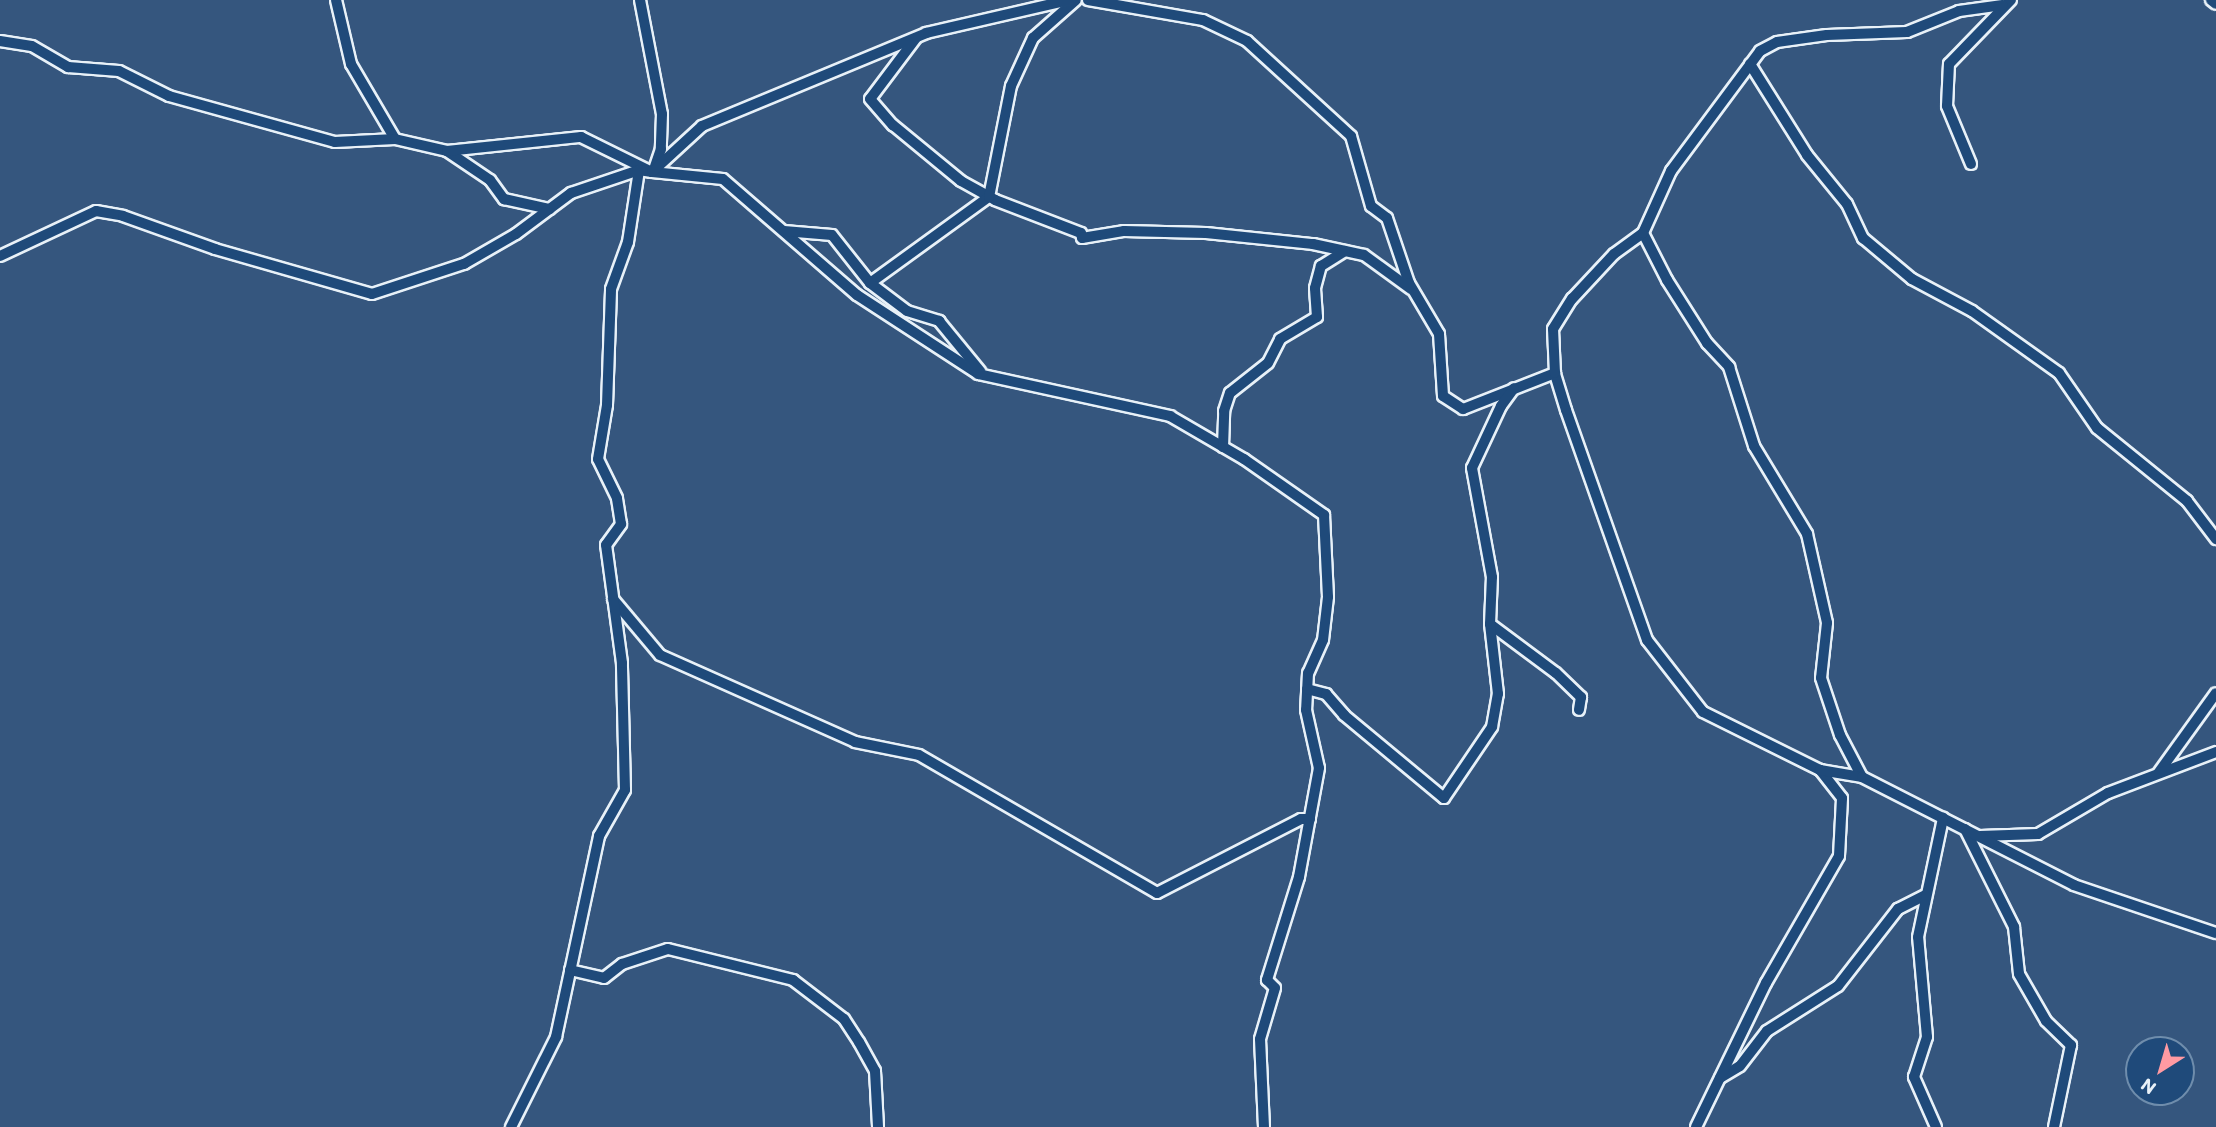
<!DOCTYPE html>
<style>
body{margin:0}
#map{position:relative;width:2216px;height:1127px;overflow:hidden;background:#35567e;font-family:Itim,sans-serif}
div>[style]{position:absolute}
.roads{filter:drop-shadow(2px 0 #e8f1f8) drop-shadow(-2px 0 #e8f1f8) drop-shadow(0 2px #e8f1f8) drop-shadow(0 -2px #e8f1f8)}
.street>*{height:10px;margin:-5px;padding:0 5px;transform-origin:5px;border-radius:5px;background:#1f4a7a}
span{translate:-50% -50%;white-space:nowrap;text-align:center;line-height:1.15;-webkit-text-stroke:7px #1f4a7a;paint-order:stroke}
.north{position:absolute;left:2125px;top:1036px;width:70px;height:70px;box-sizing:border-box;background:#1f4a7a;border:2px solid #6f8dac;border-radius:50%;rotate:217deg;font-size:19px;font-weight:700;line-height:28px;text-align:center;color:#e8f1f8}
.north::after{content:'';display:block;margin:auto;width:24px;height:32px;background:#ff9aa2;clip-path:polygon(50% 0,100% 100%,50% 72%,0 100%)}
</style>
<div id="map">
<div class="roads">
<div class="street">
<i style="left:336px;top:0;width:66px;rotate:76.8deg"></i>
<i style="left:351px;top:64px;width:87px;rotate:59.6deg"></i>
<i style="left:640px;top:0;width:116px;rotate:79.1deg"></i>
<i style="left:662px;top:114px;width:35px;rotate:92deg"></i>
<i style="left:661px;top:149px;width:21px;rotate:109deg"></i>
<i style="left:1088px;top:0;width:117px;rotate:9.9deg"></i>
<i style="left:1203px;top:20px;width:49px;rotate:25.5deg"></i>
<i style="left:1247px;top:41px;width:141px;rotate:42.4deg"></i>
<i style="left:1351px;top:136px;width:73px;rotate:74.1deg"></i>
<i style="left:1371px;top:206px;width:20px;rotate:37deg"></i>
<i style="left:1387px;top:218px;width:69px;rotate:71.3deg"></i>
<i style="left:1409px;top:283px;width:59px;rotate:59.5deg"></i>
<i style="left:1439px;top:334px;width:62px;rotate:86.3deg"></i>
<i style="left:1443px;top:396px;width:24px;rotate:33deg"></i>
<i style="left:1463px;top:409px;width:99px;rotate:-21.4deg"></i>
<i style="left:2211px;top:0;width:6px;rotate:39deg"></i>
<i style="left:916px;top:38px;width:76px;rotate:127deg"></i>
<i style="left:870px;top:99px;width:35px;rotate:49deg"></i>
<i style="left:893px;top:125px;width:88px;rotate:39.5deg"></i>
<i style="left:961px;top:181px;width:39px;rotate:29deg"></i>
<i style="left:995px;top:200px;width:92px;rotate:21deg"></i>
<i style="left:1081px;top:233px;width:5px;rotate:79deg"></i>
<i style="left:1082px;top:238px;width:43px;rotate:-9.5deg"></i>
<i style="left:1124px;top:231px;width:82px;rotate:1.4deg"></i>
<i style="left:1206px;top:233px;width:108px;rotate:5.9deg"></i>
<i style="left:1313px;top:244px;width:52px;rotate:12.2deg"></i>
<i style="left:1364px;top:255px;width:58px;rotate:35.9deg"></i>
<i style="left:0;top:41px;width:32px;rotate:9deg"></i>
<i style="left:32px;top:46px;width:42px;rotate:30.3deg"></i>
<i style="left:68px;top:67px;width:51px;rotate:4.5deg"></i>
<i style="left:119px;top:71px;width:56px;rotate:26.6deg"></i>
<i style="left:169px;top:96px;width:172px;rotate:15.5deg"></i>
<i style="left:335px;top:142px;width:60px;rotate:-2.9deg"></i>
<i style="left:395px;top:139px;width:53px;rotate:13deg"></i>
<i style="left:447px;top:151px;width:52px;rotate:34deg"></i>
<i style="left:490px;top:180px;width:24px;rotate:54deg"></i>
<i style="left:504px;top:199px;width:47px;rotate:12.3deg"></i>
<i style="left:1750px;top:64px;width:107px;rotate:57.9deg"></i>
<i style="left:1807px;top:155px;width:63px;rotate:50.8deg"></i>
<i style="left:1847px;top:204px;width:38px;rotate:65deg"></i>
<i style="left:1863px;top:238px;width:64px;rotate:39.9deg"></i>
<i style="left:1912px;top:279px;width:68px;rotate:28.1deg"></i>
<i style="left:1972px;top:311px;width:107px;rotate:35.5deg"></i>
<i style="left:2059px;top:373px;width:67px;rotate:55.4deg"></i>
<i style="left:2097px;top:428px;width:116px;rotate:39deg"></i>
<i style="left:2187px;top:501px;width:48px;rotate:52.7deg"></i>
<i style="left:447px;top:151px;width:135px;rotate:-6deg"></i>
<i style="left:581px;top:137px;width:79px;rotate:26.2deg"></i>
<i style="left:652px;top:172px;width:71px;rotate:5.6deg"></i>
<i style="left:723px;top:179px;width:177px;rotate:40.9deg"></i>
<i style="left:857px;top:295px;width:145px;rotate:33.1deg"></i>
<i style="left:978px;top:374px;width:197px;rotate:12.3deg"></i>
<i style="left:1170px;top:416px;width:86px;rotate:30.2deg"></i>
<i style="left:1244px;top:459px;width:98px;rotate:35deg"></i>
<i style="left:1324px;top:515px;width:82px;rotate:87.2deg"></i>
<i style="left:1328px;top:597px;width:43px;rotate:96.6deg"></i>
<i style="left:1323px;top:640px;width:36px;rotate:114deg"></i>
<i style="left:1308px;top:673px;width:37px;rotate:93deg"></i>
<i style="left:1306px;top:710px;width:59px;rotate:77.4deg"></i>
<i style="left:1319px;top:768px;width:111px;rotate:100.4deg"></i>
<i style="left:1299px;top:877px;width:108px;rotate:107.3deg"></i>
<i style="left:1267px;top:980px;width:11px;rotate:45deg"></i>
<i style="left:1275px;top:988px;width:53px;rotate:106.4deg"></i>
<i style="left:1260px;top:1039px;width:88px;rotate:87.4deg"></i>
<i style="left:1971px;top:164px;width:63px;rotate:-112.5deg"></i>
<i style="left:1947px;top:106px;width:42px;rotate:-87.3deg"></i>
<i style="left:1949px;top:64px;width:89px;rotate:-45.9deg"></i>
<i style="left:784px;top:231px;width:48px;rotate:4.8deg"></i>
<i style="left:832px;top:235px;width:61px;rotate:51.6deg"></i>
<i style="left:870px;top:283px;width:147px;rotate:-35.9deg"></i>
<i style="left:989px;top:197px;width:113px;rotate:-78.8deg"></i>
<i style="left:1011px;top:86px;width:53px;rotate:-65.4deg"></i>
<i style="left:1033px;top:38px;width:57px;rotate:-41.5deg"></i>
<i style="left:1643px;top:233px;width:53px;rotate:62.9deg"></i>
<i style="left:1667px;top:280px;width:75px;rotate:57.6deg"></i>
<i style="left:1707px;top:343px;width:33px;rotate:47deg"></i>
<i style="left:1729px;top:367px;width:83px;rotate:72.4deg"></i>
<i style="left:1754px;top:446px;width:103px;rotate:58.9deg"></i>
<i style="left:1807px;top:534px;width:91px;rotate:77.3deg"></i>
<i style="left:1827px;top:623px;width:55px;rotate:96.2deg"></i>
<i style="left:1821px;top:678px;width:60px;rotate:71.6deg"></i>
<i style="left:1840px;top:735px;width:47px;rotate:62.4deg"></i>
<i style="left:0;top:256px;width:106px;rotate:-25.1deg"></i>
<i style="left:96px;top:211px;width:27px;rotate:10deg"></i>
<i style="left:123px;top:216px;width:98px;rotate:19.7deg"></i>
<i style="left:215px;top:249px;width:163px;rotate:16deg"></i>
<i style="left:372px;top:294px;width:97px;rotate:-18.1deg"></i>
<i style="left:464px;top:264px;width:60px;rotate:-30deg"></i>
<i style="left:516px;top:234px;width:69px;rotate:-36.7deg"></i>
<i style="left:571px;top:193px;width:72px;rotate:-18.7deg"></i>
<i style="left:639px;top:170px;width:13px;rotate:9deg"></i>
<i style="left:652px;top:172px;width:68px;rotate:-42.6deg"></i>
<i style="left:702px;top:126px;width:243px;rotate:-22.5deg"></i>
<i style="left:926px;top:33px;width:147px;rotate:-13deg"></i>
<i style="left:870px;top:283px;width:46px;rotate:37.1deg"></i>
<i style="left:907px;top:311px;width:34px;rotate:17deg"></i>
<i style="left:939px;top:321px;width:65px;rotate:50.6deg"></i>
<i style="left:1223px;top:447px;width:36px;rotate:-88deg"></i>
<i style="left:1224px;top:411px;width:19px;rotate:-72deg"></i>
<i style="left:1230px;top:393px;width:48px;rotate:-38.3deg"></i>
<i style="left:1268px;top:363px;width:27px;rotate:-63deg"></i>
<i style="left:1280px;top:339px;width:43px;rotate:-30.7deg"></i>
<i style="left:1317px;top:317px;width:29px;rotate:-94deg"></i>
<i style="left:1315px;top:288px;width:23px;rotate:-75deg"></i>
<i style="left:1321px;top:266px;width:28px;rotate:-32deg"></i>
<i style="left:613px;top:599px;width:73px;rotate:50deg"></i>
<i style="left:660px;top:655px;width:214px;rotate:24deg"></i>
<i style="left:855px;top:742px;width:65px;rotate:11.5deg"></i>
<i style="left:919px;top:755px;width:275px;rotate:30.1deg"></i>
<i style="left:1157px;top:893px;width:162px;rotate:-27.2deg"></i>
<i style="left:1301px;top:819px;width:9px"></i>
<i style="left:1490px;top:624px;width:82px;rotate:36.6deg"></i>
<i style="left:1556px;top:673px;width:35px;rotate:44deg"></i>
<i style="left:1581px;top:697px;width:13px;rotate:99deg"></i>
<i style="left:1307px;top:689px;width:20px;rotate:15deg"></i>
<i style="left:1326px;top:694px;width:28px;rotate:49deg"></i>
<i style="left:1344px;top:715px;width:130px;rotate:39.7deg"></i>
<i style="left:1444px;top:798px;width:86px;rotate:-55.9deg"></i>
<i style="left:1492px;top:727px;width:34px;rotate:-80deg"></i>
<i style="left:1498px;top:694px;width:70px;rotate:-96.5deg"></i>
<i style="left:1490px;top:624px;width:47px;rotate:-87.6deg"></i>
<i style="left:1492px;top:577px;width:111px;rotate:-100.4deg"></i>
<i style="left:1472px;top:468px;width:68px;rotate:-64.9deg"></i>
<i style="left:1501px;top:406px;width:22px;rotate:-54deg"></i>
<i style="left:1820px;top:770px;width:131px;rotate:-153.6deg"></i>
<i style="left:1703px;top:712px;width:91px;rotate:-127.9deg"></i>
<i style="left:1647px;top:640px;width:244px;rotate:-109.4deg"></i>
<i style="left:1566px;top:410px;width:39px;rotate:-107deg"></i>
<i style="left:1555px;top:373px;width:44px;rotate:-92.6deg"></i>
<i style="left:1553px;top:329px;width:36px;rotate:-58deg"></i>
<i style="left:1572px;top:299px;width:62px;rotate:-47deg"></i>
<i style="left:1614px;top:254px;width:36px;rotate:-36deg"></i>
<i style="left:1643px;top:233px;width:68px;rotate:-65.7deg"></i>
<i style="left:1671px;top:171px;width:149px;rotate:-53.4deg"></i>
<i style="left:1760px;top:51px;width:19px;rotate:-28deg"></i>
<i style="left:1777px;top:42px;width:50px;rotate:-8deg"></i>
<i style="left:1827px;top:35px;width:80px;rotate:-2.1deg"></i>
<i style="left:1907px;top:32px;width:56px;rotate:-22deg"></i>
<i style="left:1959px;top:11px;width:44px;rotate:-7.8deg"></i>
<i style="left:2159px;top:772px;width:97px;rotate:-54.2deg"></i>
<i style="left:1965px;top:829px;width:110px;rotate:63.4deg"></i>
<i style="left:2014px;top:927px;width:47px;rotate:83.9deg"></i>
<i style="left:2019px;top:974px;width:54px;rotate:60.1deg"></i>
<i style="left:2046px;top:1021px;width:35px;rotate:44deg"></i>
<i style="left:2071px;top:1045px;width:84px;rotate:101.7deg"></i>
<i style="left:1980px;top:836px;width:58px;rotate:-2deg"></i>
<i style="left:2038px;top:834px;width:81px;rotate:-30.4deg"></i>
<i style="left:2108px;top:793px;width:116px;rotate:-20.8deg"></i>
<i style="left:570px;top:970px;width:35px;rotate:13deg"></i>
<i style="left:604px;top:978px;width:23px;rotate:-38deg"></i>
<i style="left:622px;top:964px;width:48px;rotate:-18.1deg"></i>
<i style="left:668px;top:949px;width:129px;rotate:13.9deg"></i>
<i style="left:793px;top:980px;width:64px;rotate:37.4deg"></i>
<i style="left:844px;top:1019px;width:27px;rotate:57deg"></i>
<i style="left:859px;top:1042px;width:33px;rotate:61deg"></i>
<i style="left:875px;top:1071px;width:56px;rotate:86.9deg"></i>
<i style="left:1720px;top:1078px;width:23px;rotate:-31deg"></i>
<i style="left:1740px;top:1066px;width:44px;rotate:-52.4deg"></i>
<i style="left:1767px;top:1031px;width:84px;rotate:-32.4deg"></i>
<i style="left:1838px;top:986px;width:98px;rotate:-52.1deg"></i>
<i style="left:1898px;top:909px;width:31px;rotate:-27deg"></i>
<i style="left:511px;top:1127px;width:101px;rotate:-63.4deg"></i>
<i style="left:556px;top:1037px;width:206px;rotate:-77.9deg"></i>
<i style="left:599px;top:836px;width:53px;rotate:-60.5deg"></i>
<i style="left:625px;top:790px;width:127px;rotate:-91.4deg"></i>
<i style="left:622px;top:663px;width:119px;rotate:-97.7deg"></i>
<i style="left:606px;top:545px;width:26px;rotate:-54deg"></i>
<i style="left:621px;top:524px;width:26px;rotate:-99deg"></i>
<i style="left:617px;top:498px;width:43px;rotate:-116deg"></i>
<i style="left:598px;top:459px;width:55px;rotate:-80.5deg"></i>
<i style="left:607px;top:405px;width:116px;rotate:-88deg"></i>
<i style="left:611px;top:289px;width:50px;rotate:-70.1deg"></i>
<i style="left:628px;top:242px;width:73px;rotate:-81.3deg"></i>
<i style="left:1696px;top:1127px;width:160px;rotate:-64.1deg"></i>
<i style="left:1766px;top:983px;width:146px;rotate:-60.1deg"></i>
<i style="left:1839px;top:856px;width:58px;rotate:-87deg"></i>
<i style="left:1842px;top:798px;width:36px;rotate:-128deg"></i>
<i style="left:1820px;top:770px;width:43px;rotate:9.5deg"></i>
<i style="left:1862px;top:777px;width:238px;rotate:27deg"></i>
<i style="left:2074px;top:885px;width:150px;rotate:18.7deg"></i>
<i style="left:1936px;top:1127px;width:55px;rotate:-113.7deg"></i>
<i style="left:1914px;top:1077px;width:42px;rotate:-72deg"></i>
<i style="left:1927px;top:1037px;width:100px;rotate:-95.1deg"></i>
<i style="left:1918px;top:937px;width:122px;rotate:-78.1deg"></i>
</div>
</div>
<div class="north">N</div>
</div>
